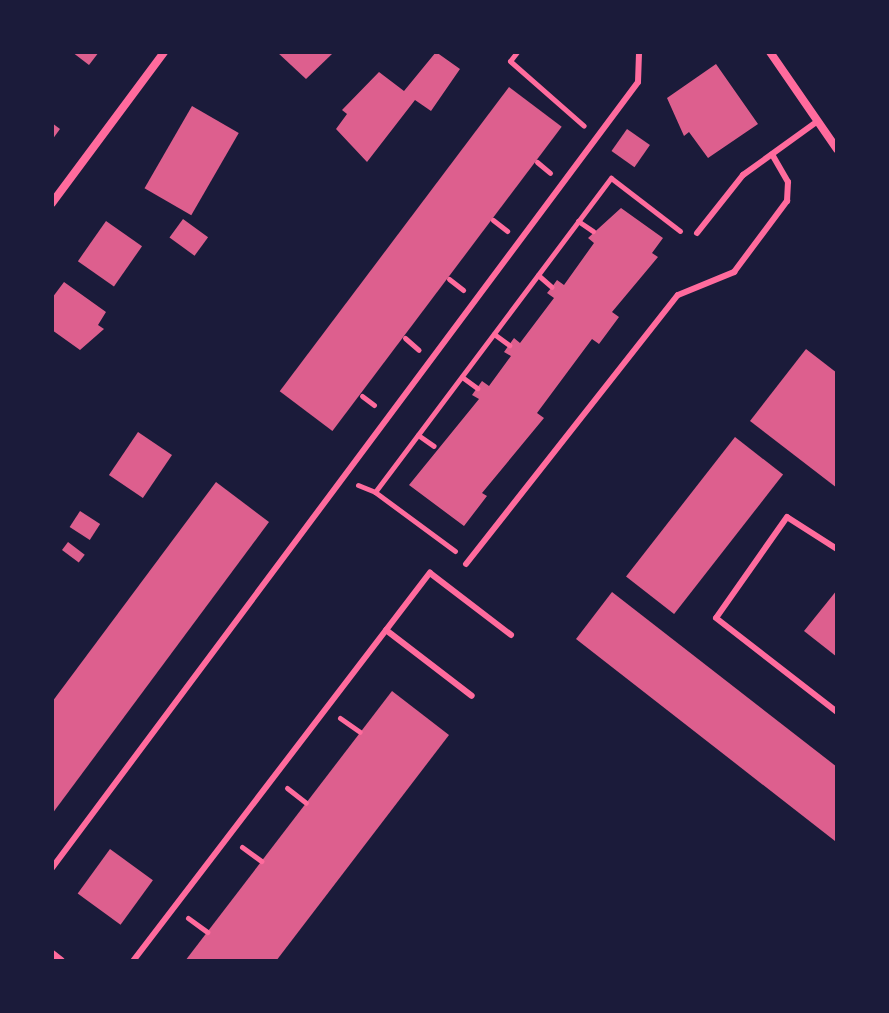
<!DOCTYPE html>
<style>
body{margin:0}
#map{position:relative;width:889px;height:1013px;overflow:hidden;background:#1b1b3a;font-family:Barlow,sans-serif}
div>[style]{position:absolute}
.building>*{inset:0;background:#dd5f8e;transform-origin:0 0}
.path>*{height:5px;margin:-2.5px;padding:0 2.5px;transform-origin:2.5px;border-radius:2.5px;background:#ff6b9d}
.service>*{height:6px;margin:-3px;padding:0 3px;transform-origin:3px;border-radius:3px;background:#ff6b9d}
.minor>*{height:8px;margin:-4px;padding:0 4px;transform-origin:4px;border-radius:4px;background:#ff6b9d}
span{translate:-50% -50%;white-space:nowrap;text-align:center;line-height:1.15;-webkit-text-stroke:7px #1b1b3a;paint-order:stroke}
.frame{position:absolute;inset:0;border:54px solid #1b1b3a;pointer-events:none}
</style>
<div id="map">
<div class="building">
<i style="clip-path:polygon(72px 52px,99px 52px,89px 65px)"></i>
<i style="clip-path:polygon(277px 52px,329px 52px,332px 54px,306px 79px)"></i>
<i style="clip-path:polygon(436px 52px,460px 69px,431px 111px,415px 100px,367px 162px,336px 129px,347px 114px,342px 110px,379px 72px,404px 91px)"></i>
<i style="clip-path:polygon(716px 64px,758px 124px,708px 158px,689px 132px,684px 136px,667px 98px)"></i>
<i style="left:509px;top:87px;width:66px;height:381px;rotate:37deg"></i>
<i style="left:192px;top:106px;width:54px;height:95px;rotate:30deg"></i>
<i style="clip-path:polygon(52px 123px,60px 129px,52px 140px)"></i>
<i style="left:627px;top:129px;width:28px;height:27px;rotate:35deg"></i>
<i style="clip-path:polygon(621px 208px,663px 238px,652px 253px,658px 257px,612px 312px,619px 317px,599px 344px,592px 339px,537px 413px,544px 418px,482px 493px,487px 496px,464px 526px,409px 485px,479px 399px,472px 395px,482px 381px,489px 386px,511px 356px,504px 352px,514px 338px,520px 343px,554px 298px,547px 293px,552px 287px,557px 280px,564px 285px,594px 243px,588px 238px)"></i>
<i style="left:183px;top:219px;width:31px;height:23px;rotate:36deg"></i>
<i style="left:106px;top:221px;width:44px;height:49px;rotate:35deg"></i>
<i style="clip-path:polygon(64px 282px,106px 312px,98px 325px,104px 329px,80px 350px,52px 330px,52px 298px)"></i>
<i style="clip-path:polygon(806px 349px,837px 373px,837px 488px,750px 421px)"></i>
<i style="left:138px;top:432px;width:41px;height:52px;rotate:34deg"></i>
<i style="left:735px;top:437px;width:61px;height:177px;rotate:38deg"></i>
<i style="clip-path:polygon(216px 482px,269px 522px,52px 814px,52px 702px)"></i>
<i style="left:80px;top:511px;width:24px;height:19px;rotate:33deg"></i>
<i style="left:68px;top:542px;width:21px;height:10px;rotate:37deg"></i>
<i style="clip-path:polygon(837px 590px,837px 657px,804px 631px)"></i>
<i style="clip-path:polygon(612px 592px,837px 767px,835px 841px,576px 639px)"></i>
<i style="clip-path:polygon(392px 691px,449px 735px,276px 961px,185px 961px)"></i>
<i style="left:110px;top:849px;width:53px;height:55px;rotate:36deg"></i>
</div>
<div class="path">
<i style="left:517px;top:52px;width:11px;rotate:128deg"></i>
<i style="left:510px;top:61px;width:98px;rotate:41.3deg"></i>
<i style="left:537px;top:162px;width:17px;rotate:40deg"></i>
<i style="left:493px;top:220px;width:18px;rotate:38deg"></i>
<i style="left:578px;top:221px;width:18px;rotate:34deg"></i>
<i style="left:538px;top:275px;width:18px;rotate:41deg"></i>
<i style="left:449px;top:279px;width:18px;rotate:38deg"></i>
<i style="left:494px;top:334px;width:19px;rotate:36deg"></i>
<i style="left:405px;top:338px;width:18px;rotate:41deg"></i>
<i style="left:462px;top:377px;width:19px;rotate:36deg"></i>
<i style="left:362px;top:396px;width:15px;rotate:37deg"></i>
<i style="left:418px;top:435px;width:19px;rotate:35deg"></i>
<i style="left:358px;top:485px;width:18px;rotate:22deg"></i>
<i style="left:455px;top:551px;width:99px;rotate:-143.6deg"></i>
<i style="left:375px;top:492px;width:393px;rotate:-53.1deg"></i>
<i style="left:611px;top:178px;width:87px;rotate:37.5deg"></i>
<i style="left:340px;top:718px;width:24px;rotate:35deg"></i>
<i style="left:287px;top:788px;width:24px;rotate:38deg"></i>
<i style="left:242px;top:847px;width:24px;rotate:36deg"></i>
<i style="left:188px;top:918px;width:24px;rotate:36deg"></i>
</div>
<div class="service">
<i style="left:697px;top:233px;width:74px;rotate:-51.6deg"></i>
<i style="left:743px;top:175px;width:92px;rotate:-35.8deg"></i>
<i style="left:837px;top:549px;width:59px;rotate:-147.4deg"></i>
<i style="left:787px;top:517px;width:123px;rotate:125.1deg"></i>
<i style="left:716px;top:618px;width:153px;rotate:37.8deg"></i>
<i style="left:466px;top:564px;width:342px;rotate:-51.8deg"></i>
<i style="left:678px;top:295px;width:61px;rotate:-22.3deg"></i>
<i style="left:734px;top:272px;width:89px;rotate:-53.3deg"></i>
<i style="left:787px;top:201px;width:19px;rotate:-87deg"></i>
<i style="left:788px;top:182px;width:32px;rotate:-120deg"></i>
<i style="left:386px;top:630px;width:108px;rotate:37.5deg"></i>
<i style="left:52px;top:868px;width:980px;rotate:-53.29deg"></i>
<i style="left:638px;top:82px;width:30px;rotate:-88deg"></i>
<i style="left:133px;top:961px;width:489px;rotate:-52.6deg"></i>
<i style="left:430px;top:573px;width:102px;rotate:37.4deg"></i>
</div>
<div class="minor">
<i style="left:770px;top:52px;width:118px;rotate:55.4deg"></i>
<i style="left:52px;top:203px;width:188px;rotate:-53.4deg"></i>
<i style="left:52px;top:954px;width:11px;rotate:38deg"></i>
</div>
<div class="frame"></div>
</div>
